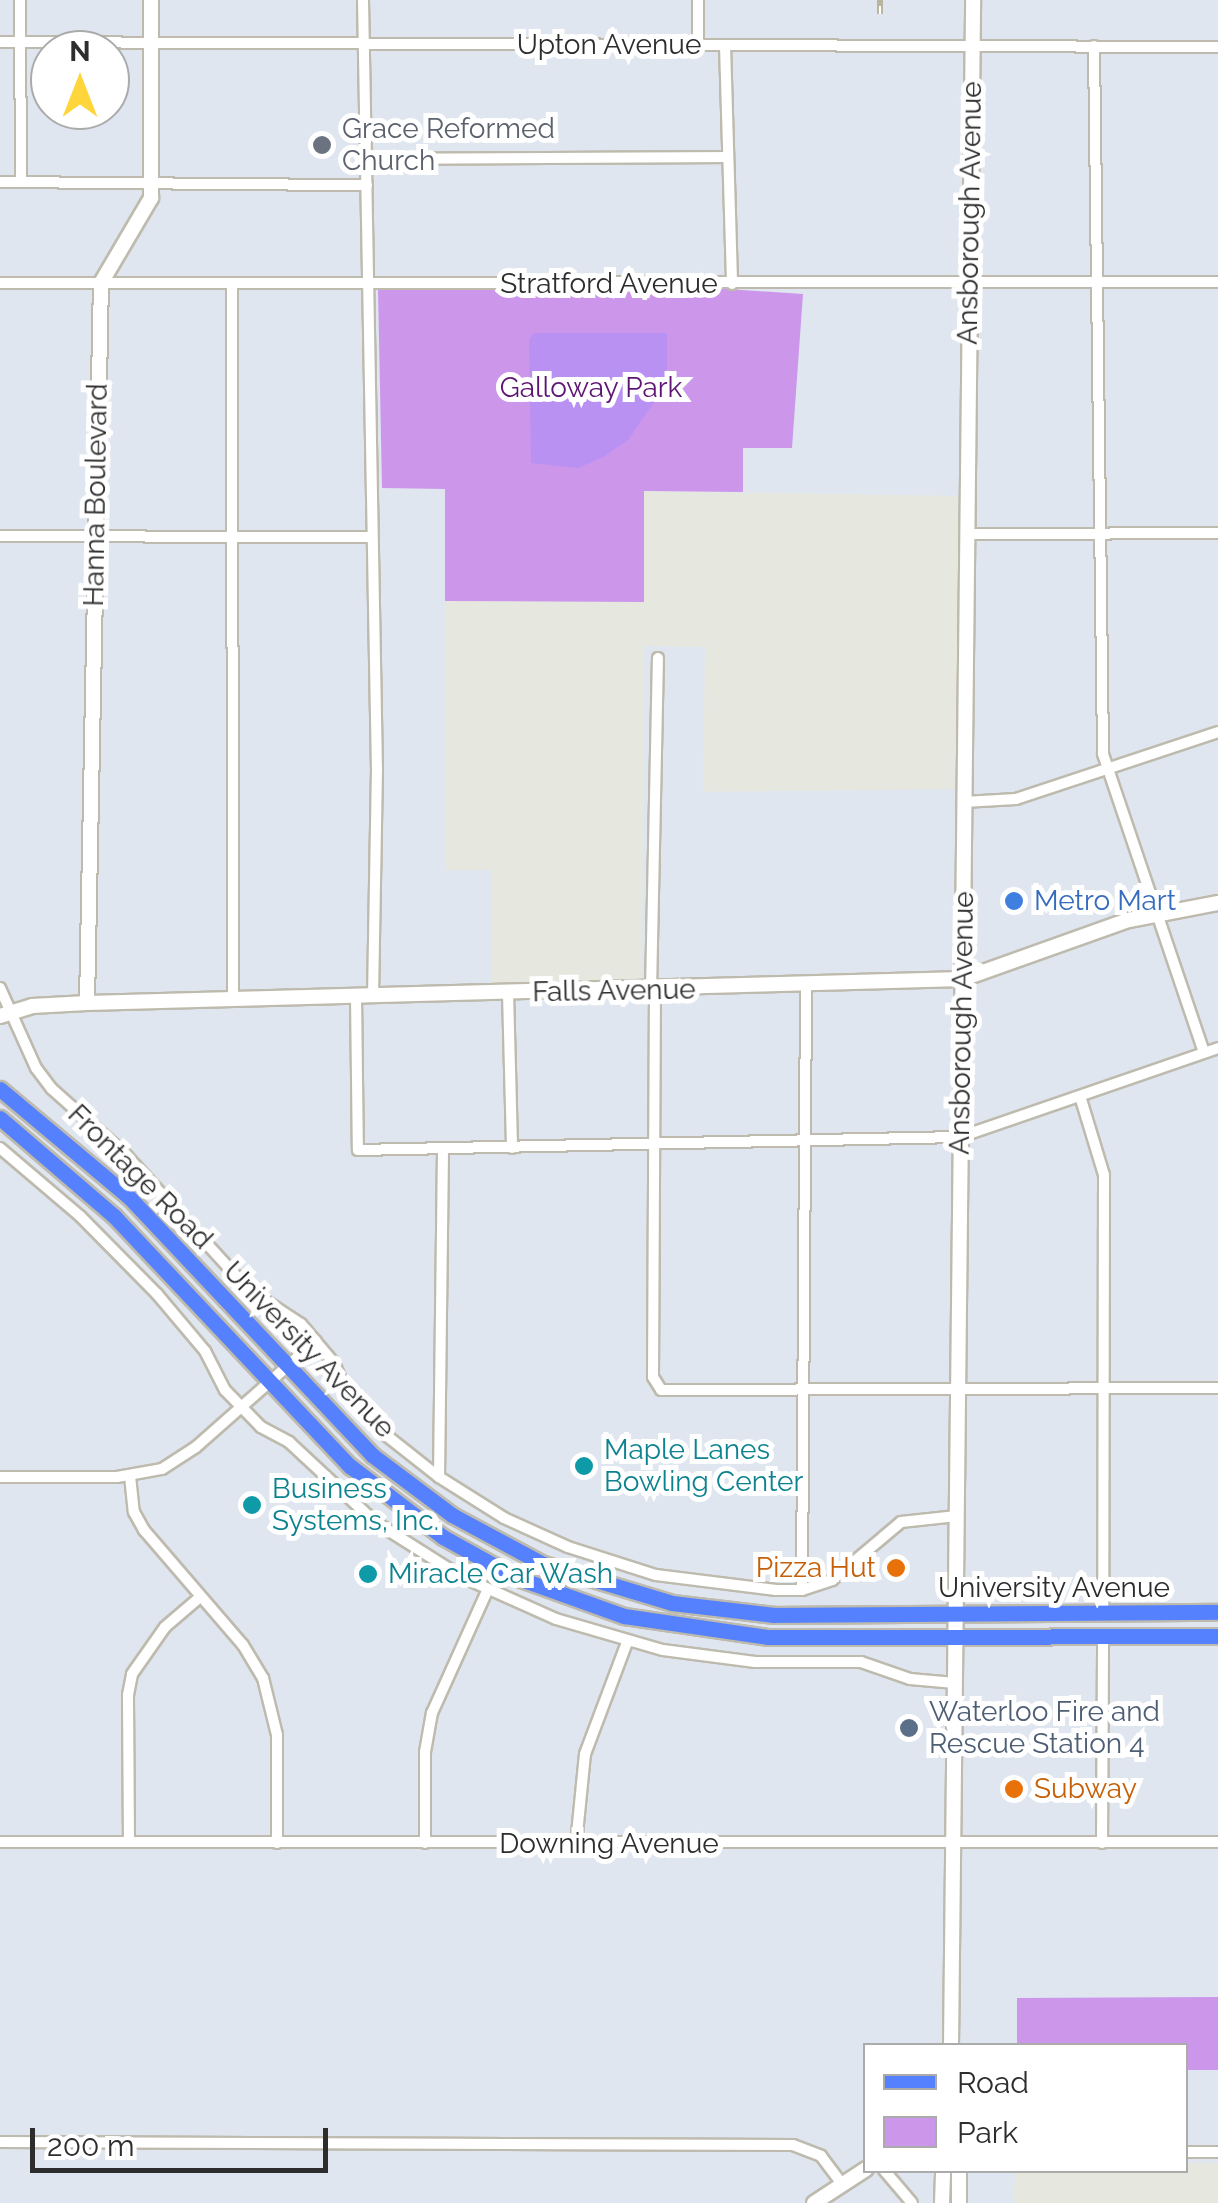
<!DOCTYPE html>
<style>
body{margin:0}
#map{position:relative;width:1218px;height:2203px;overflow:hidden;background:#dfe6f0;font-family:Raleway,sans-serif}
div>[style]{position:absolute}
.industrial>*{inset:0;background:#e6e8df}
.green>*{inset:0;background:#cc96eb}
.pitch>*{inset:0;background:#b891f3}
.roads{filter:drop-shadow(2px 0 #bebbae) drop-shadow(-2px 0 #bebbae) drop-shadow(0 2px #bebbae) drop-shadow(0 -2px #bebbae)}
.street>*{height:10px;margin:-5px;padding:0 5px;transform-origin:5px;border-radius:5px;background:#fff}
.secondary>*{height:14px;margin:-7px;padding:0 7px;transform-origin:7px;border-radius:7px;background:#fff}
.primary>*{height:15px;margin:-7.5px;padding:0 7.5px;transform-origin:7.5px;border-radius:7.5px;background:#5581fe}
.rail>*{height:6px;margin-top:-3px;transform-origin:0;background:repeating-linear-gradient(90deg,#fff 0 8px,#b9b5a0 0 16px);box-sizing:border-box;border-block:2px solid #b9b5a0}
.dots>*{width:28px;height:28px;translate:-50% -50%;box-sizing:border-box;border:5px solid #fff;border-radius:50%}
span{translate:-50% -50%;white-space:nowrap;text-align:center;line-height:1.15;-webkit-text-stroke:10px #fff;paint-order:stroke}
.street-label{font-size:28px;color:#2d2d2d}
.worship-label{font-size:28px;color:#5b616d}
.left{translate:0 -50%;text-align:left}
.park-label{font-size:28px;color:#5d1474}
.shop-label{font-size:28px;color:#366cbe}
.culture-label{font-size:28px;color:#0d838f}
.food-label{font-size:28px;color:#c56008}
.right{translate:-100% -50%;text-align:right}
.service-label{font-size:28px;color:#4e5e75}
.legend{position:absolute;left:863px;top:2043px;width:325px;height:130px;box-sizing:border-box;background:#fff;border:2px solid #ababab;margin:0;padding:12px 18px;list-style:none;font-size:30px;color:#2d2d2d}
.legend li{display:flex;align-items:center;gap:20px;height:50px}
.legend b{width:50px;border:2px solid #ababab}
.north{position:absolute;left:30px;top:30px;width:100px;height:100px;box-sizing:border-box;background:#fff;border:2px solid #ababab;border-radius:50%;rotate:0deg;font-size:28px;font-weight:700;line-height:40px;text-align:center;color:#2d2d2d}
.north::after{content:'';display:block;margin:auto;width:35px;height:45px;background:#ffd53c;clip-path:polygon(50% 0,100% 100%,50% 72%,0 100%)}
.scale{position:absolute;left:30px;top:2128px;width:298px;height:45px;box-sizing:border-box;border:5px solid #2d2d2d;border-top:0;padding-left:12px;font-size:30px;line-height:35px;white-space:nowrap;color:#2d2d2d;-webkit-text-stroke:8px #fff;paint-order:stroke}
</style>
<div id="map">
<div class="industrial">
<i style="clip-path:polygon(644px 491px,959px 496px,958px 789px,703px 792px,705px 647px,644px 646px,642px 983px,491px 985px,491px 870px,445px 870px,445px 601px,643px 602px)"></i>
<i style="clip-path:polygon(1186px 2163px,1218px 2163px,1218px 2203px,1014px 2203px,1015px 2171px,1186px 2170px)"></i>
</div>
<div class="green">
<i style="clip-path:polygon(653px 284px,803px 294px,792px 448px,743px 448px,743px 492px,644px 491px,644px 602px,445px 601px,445px 489px,382px 488px,378px 289px)"></i>
<i style="clip-path:polygon(1218px 1997px,1218px 2070px,1186px 2070px,1186px 2046px,1017px 2045px,1017px 1998px)"></i>
</div>
<div class="pitch">
<i style="clip-path:polygon(534px 333px,667px 333px,667px 367px,659px 395px,628px 440px,603px 457px,578px 468px,531px 463px,529px 340px)"></i>
</div>
<div class="roads">
<div class="street">
<i style="left:20px;top:0;width:182px;rotate:89.7deg"></i>
<i style="left:363px;top:0;width:768px;rotate:88.96deg"></i>
<i style="left:377px;top:768px;width:228px;rotate:91deg"></i>
<i style="left:0;top:42px;width:1218px;rotate:0.24deg"></i>
<i style="left:698px;top:45px;width:45px;rotate:-90deg"></i>
<i style="left:725px;top:45px;width:239px;rotate:88.3deg"></i>
<i style="left:1094px;top:46px;width:708px;rotate:89.27deg"></i>
<i style="left:1103px;top:754px;width:315px;rotate:71.3deg"></i>
<i style="left:366px;top:159px;width:362px;rotate:-0.3deg"></i>
<i style="left:0;top:182px;width:367px;rotate:0.5deg"></i>
<i style="left:0;top:283px;width:1218px;rotate:-0.05deg"></i>
<i style="left:232px;top:284px;width:716px;rotate:89.92deg"></i>
<i style="left:968px;top:534px;width:250px;rotate:-0.2deg"></i>
<i style="left:0;top:536px;width:372px;rotate:0.2deg"></i>
<i style="left:964px;top:802px;width:52px;rotate:-3.3deg"></i>
<i style="left:1016px;top:799px;width:213px;rotate:-18.3deg"></i>
<i style="left:0;top:988px;width:88px;rotate:65.8deg"></i>
<i style="left:36px;top:1068px;width:26px;rotate:53deg"></i>
<i style="left:52px;top:1089px;width:101px;rotate:41.8deg"></i>
<i style="left:127px;top:1156px;width:181px;rotate:47.7deg"></i>
<i style="left:249px;top:1290px;width:62px;rotate:33.2deg"></i>
<i style="left:301px;top:1324px;width:51px;rotate:49.8deg"></i>
<i style="left:334px;top:1363px;width:30px;rotate:67deg"></i>
<i style="left:346px;top:1391px;width:61px;rotate:47.7deg"></i>
<i style="left:387px;top:1436px;width:66px;rotate:38.3deg"></i>
<i style="left:439px;top:1477px;width:77px;rotate:32.2deg"></i>
<i style="left:504px;top:1518px;width:70px;rotate:24.4deg"></i>
<i style="left:568px;top:1547px;width:92px;rotate:17.7deg"></i>
<i style="left:656px;top:1575px;width:121px;rotate:7.1deg"></i>
<i style="left:776px;top:1590px;width:26px"></i>
<i style="left:802px;top:1590px;width:32px;rotate:-18deg"></i>
<i style="left:832px;top:1580px;width:90px;rotate:-40deg"></i>
<i style="left:901px;top:1522px;width:56px;rotate:-6.1deg"></i>
<i style="left:651px;top:990px;width:332px;rotate:-88.8deg"></i>
<i style="left:655px;top:990px;width:387px;rotate:90.3deg"></i>
<i style="left:653px;top:1377px;width:15px;rotate:58deg"></i>
<i style="left:661px;top:1390px;width:557px;rotate:-0.21deg"></i>
<i style="left:508px;top:993px;width:155px;rotate:88.5deg"></i>
<i style="left:356px;top:996px;width:154px;rotate:89.3deg"></i>
<i style="left:358px;top:1150px;width:602px;rotate:-1.24deg"></i>
<i style="left:960px;top:1137px;width:273px;rotate:-19deg"></i>
<i style="left:1080px;top:1096px;width:83px;rotate:73.1deg"></i>
<i style="left:1104px;top:1175px;width:438px;rotate:90.1deg"></i>
<i style="left:0;top:1148px;width:105px;rotate:40.4deg"></i>
<i style="left:80px;top:1216px;width:110px;rotate:45.4deg"></i>
<i style="left:157px;top:1294px;width:75px;rotate:49.9deg"></i>
<i style="left:205px;top:1351px;width:44px;rotate:62.9deg"></i>
<i style="left:225px;top:1390px;width:52px;rotate:45.8deg"></i>
<i style="left:261px;top:1427px;width:32px;rotate:28deg"></i>
<i style="left:289px;top:1442px;width:117px;rotate:42.9deg"></i>
<i style="left:375px;top:1522px;width:103px;rotate:32.3deg"></i>
<i style="left:462px;top:1577px;width:103px;rotate:24.1deg"></i>
<i style="left:556px;top:1619px;width:111px;rotate:16.2deg"></i>
<i style="left:663px;top:1650px;width:93px;rotate:7.4deg"></i>
<i style="left:755px;top:1662px;width:106px"></i>
<i style="left:861px;top:1662px;width:52px;rotate:19.1deg"></i>
<i style="left:910px;top:1679px;width:45px;rotate:5.1deg"></i>
<i style="left:130px;top:1476px;width:36px;rotate:84deg"></i>
<i style="left:134px;top:1512px;width:21px;rotate:61deg"></i>
<i style="left:144px;top:1530px;width:152px;rotate:49.3deg"></i>
<i style="left:243px;top:1645px;width:39px;rotate:59deg"></i>
<i style="left:263px;top:1678px;width:59px;rotate:76.2deg"></i>
<i style="left:277px;top:1735px;width:108px;rotate:90deg"></i>
<i style="left:0;top:1477px;width:117px"></i>
<i style="left:117px;top:1477px;width:46px;rotate:-10.1deg"></i>
<i style="left:162px;top:1469px;width:40px;rotate:-32.9deg"></i>
<i style="left:196px;top:1447px;width:160px;rotate:-41.5deg"></i>
<i style="left:439px;top:1477px;width:329px;rotate:-89.3deg"></i>
<i style="left:802px;top:1590px;width:605px;rotate:-89.62deg"></i>
<i style="left:0;top:1842px;width:1218px"></i>
<i style="left:129px;top:1842px;width:147px;rotate:-90.4deg"></i>
<i style="left:128px;top:1695px;width:21px;rotate:-79deg"></i>
<i style="left:132px;top:1674px;width:57px;rotate:-54.9deg"></i>
<i style="left:165px;top:1627px;width:45px;rotate:-40.5deg"></i>
<i style="left:425px;top:1843px;width:91px;rotate:-90deg"></i>
<i style="left:425px;top:1752px;width:40px;rotate:-80deg"></i>
<i style="left:432px;top:1713px;width:136px;rotate:-65.7deg"></i>
<i style="left:1102px;top:1843px;width:207px;rotate:-89.7deg"></i>
<i style="left:576px;top:1844px;width:90px;rotate:-84.3deg"></i>
<i style="left:585px;top:1754px;width:120px;rotate:-69.4deg"></i>
<i style="left:0;top:2142px;width:793px;rotate:0.22deg"></i>
<i style="left:793px;top:2145px;width:30px;rotate:21deg"></i>
<i style="left:821px;top:2156px;width:34px;rotate:53deg"></i>
<i style="left:1186px;top:2152px;width:32px"></i>
<i style="left:884px;top:2170px;width:43px;rotate:49.7deg"></i>
</div>
<div class="secondary">
<i style="left:87px;top:1003px;width:720px;rotate:-88.89deg"></i>
<i style="left:101px;top:283px;width:99px;rotate:-59.5deg"></i>
<i style="left:151px;top:198px;width:198px;rotate:-90deg"></i>
<i style="left:0;top:1016px;width:34px;rotate:-17deg"></i>
<i style="left:32px;top:1006px;width:55px;rotate:-3.1deg"></i>
<i style="left:87px;top:1003px;width:876px;rotate:-1.57deg"></i>
<i style="left:963px;top:979px;width:176px;rotate:-19.6deg"></i>
<i style="left:1129px;top:920px;width:91px;rotate:-10.8deg"></i>
<i style="left:951px;top:2046px;width:2046px;rotate:-89.38deg"></i>
<i style="left:959px;top:2170px;width:33px;rotate:90deg"></i>
<i style="left:814px;top:2203px;width:62px;rotate:-33.2deg"></i>
<i style="left:942px;top:2203px;width:33px;rotate:-88deg"></i>
</div>
<div class="primary">
<i style="left:0;top:1089px;width:170px;rotate:40deg"></i>
<i style="left:130px;top:1198px;width:353px;rotate:46.7deg"></i>
<i style="left:372px;top:1455px;width:100px;rotate:36.9deg"></i>
<i style="left:452px;top:1515px;width:103px;rotate:28.3deg"></i>
<i style="left:543px;top:1564px;width:135px;rotate:16.8deg"></i>
<i style="left:672px;top:1603px;width:103px;rotate:6.7deg"></i>
<i style="left:774px;top:1615px;width:444px;rotate:-0.4deg"></i>
<i style="left:0;top:1118px;width:150px;rotate:40.7deg"></i>
<i style="left:114px;top:1216px;width:344px;rotate:46.7deg"></i>
<i style="left:350px;top:1466px;width:117px;rotate:37.4deg"></i>
<i style="left:443px;top:1537px;width:82px;rotate:29.1deg"></i>
<i style="left:515px;top:1577px;width:116px;rotate:19.7deg"></i>
<i style="left:624px;top:1616px;width:146px;rotate:8.3deg"></i>
<i style="left:768px;top:1637px;width:450px;rotate:-0.1deg"></i>
</div>
</div>
<div class="rail">
<i style="left:880px;top:14px;width:14px;rotate:-90deg"></i>
</div>
<div class="dots">
<i style="left:322px;top:145px;background:#6b7280"></i>
<i style="left:1014px;top:901px;background:#3f7fe0"></i>
<i style="left:584px;top:1466px;background:#0f9aa8"></i>
<i style="left:252px;top:1505px;background:#0f9aa8"></i>
<i style="left:896px;top:1568px;background:#e8710a"></i>
<i style="left:368px;top:1574px;background:#0f9aa8"></i>
<i style="left:909px;top:1728px;background:#5c6f8a"></i>
<i style="left:1014px;top:1789px;background:#e8710a"></i>
</div>
<div class="street-label">
<span style="left:609px;top:45px">Upton Avenue</span>
<span style="left:970px;top:213px;rotate:-89deg">Ansborough Avenue</span>
<span style="left:609px;top:284px">Stratford Avenue</span>
<span style="left:96px;top:495px;rotate:-89deg">Hanna Boulevard</span>
<span style="left:614px;top:991px;rotate:-1deg">Falls Avenue</span>
<span style="left:962px;top:1023px;rotate:-89deg">Ansborough Avenue</span>
<span style="left:140px;top:1177px;rotate:45deg">Frontage Road</span>
<span style="left:309px;top:1350px;rotate:46deg">University Avenue</span>
<span style="left:1054px;top:1588px">University Avenue</span>
<span style="left:609px;top:1844px">Downing Avenue</span>
</div>
<div class="worship-label">
<span class="left" style="left:342px;top:145px">Grace Reformed<br>Church</span>
</div>
<div class="park-label">
<span style="left:591px;top:388px">Galloway Park</span>
</div>
<div class="shop-label">
<span class="left" style="left:1034px;top:901px">Metro Mart</span>
</div>
<div class="culture-label">
<span class="left" style="left:604px;top:1466px">Maple Lanes<br>Bowling Center</span>
<span class="left" style="left:272px;top:1505px">Business<br>Systems, Inc.</span>
<span class="left" style="left:388px;top:1574px">Miracle Car Wash</span>
</div>
<div class="food-label">
<span class="right" style="left:876px;top:1568px">Pizza Hut</span>
<span class="left" style="left:1034px;top:1789px">Subway</span>
</div>
<div class="service-label">
<span class="left" style="left:929px;top:1728px">Waterloo Fire and<br>Rescue Station 4</span>
</div>
<ul class="legend">
<li><b style="height:12px;background:#5581fe"></b>Road</li>
<li><b style="height:28px;background:#cc96eb"></b>Park</li>
</ul>
<div class="north">N</div>
<div class="scale">200 m</div>
</div>
